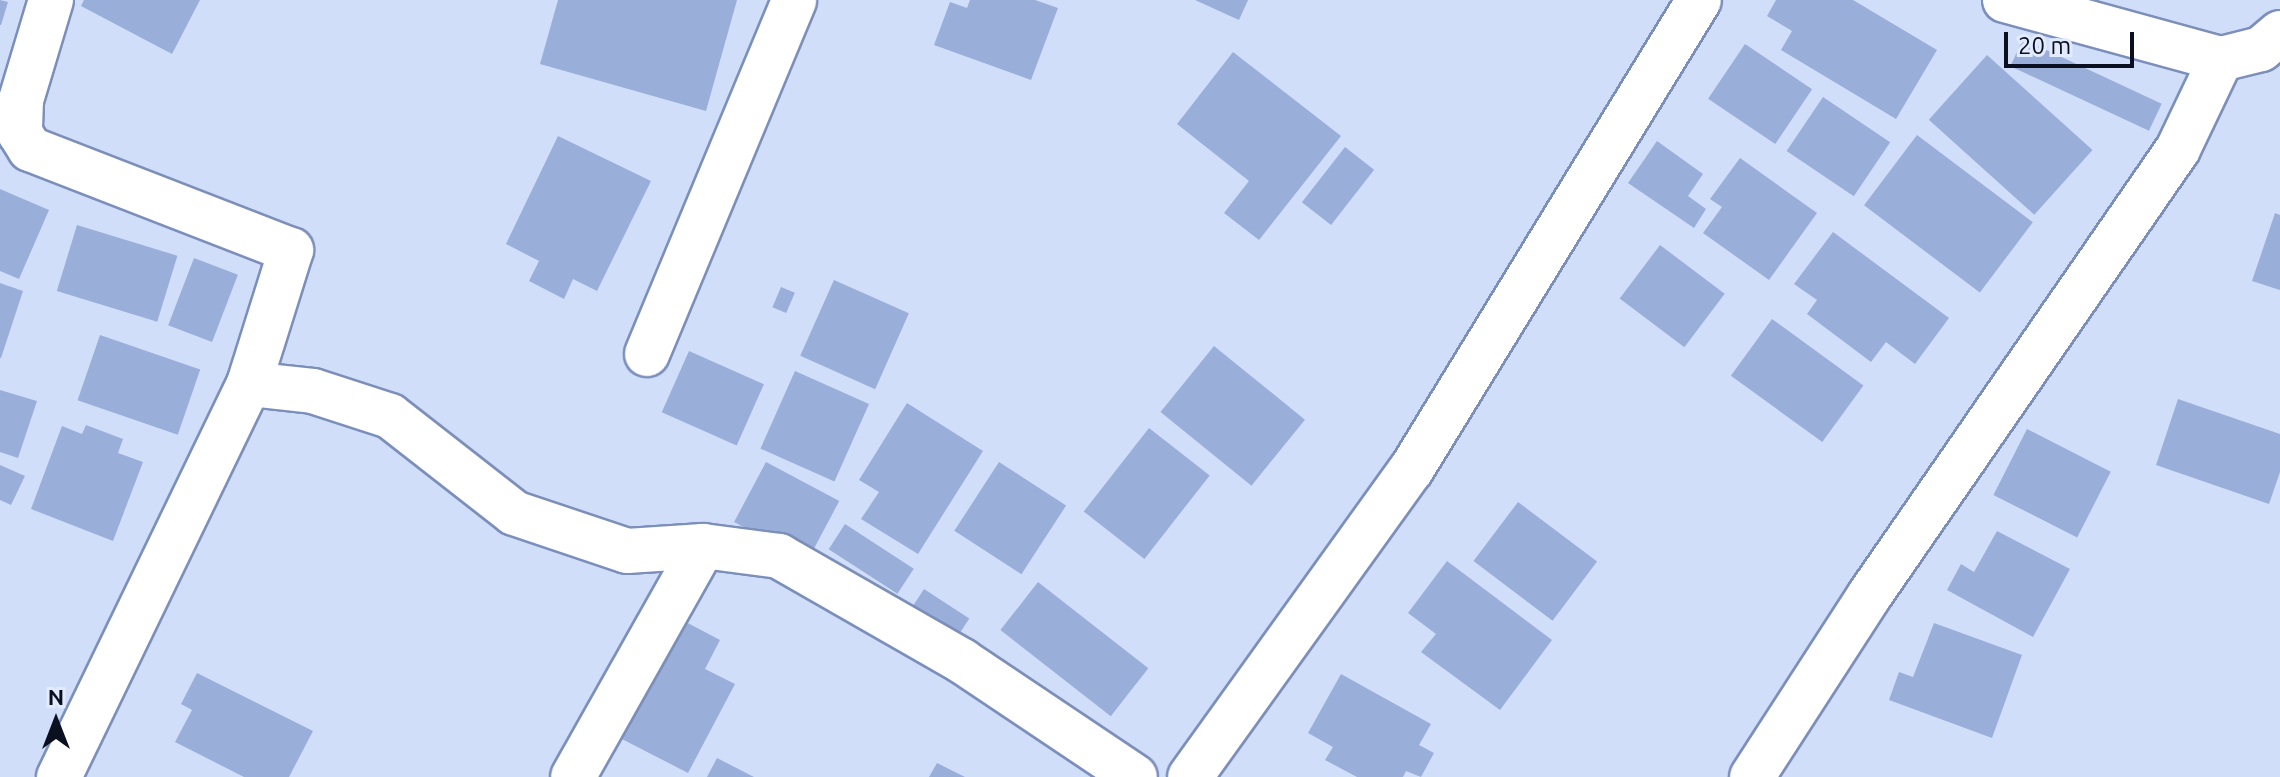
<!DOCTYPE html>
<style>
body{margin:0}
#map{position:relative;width:2280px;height:777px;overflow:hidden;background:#d1defa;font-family:Ubuntu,sans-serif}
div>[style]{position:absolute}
.building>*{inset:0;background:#9aaeda;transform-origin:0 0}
.roads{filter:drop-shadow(2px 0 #7c8fba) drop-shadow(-2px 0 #7c8fba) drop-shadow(0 2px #7c8fba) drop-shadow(0 -2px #7c8fba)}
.minor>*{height:44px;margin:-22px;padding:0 22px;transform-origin:22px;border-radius:22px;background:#fff}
span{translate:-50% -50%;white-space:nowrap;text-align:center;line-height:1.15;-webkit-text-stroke:8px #e2ebfe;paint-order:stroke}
.north{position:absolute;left:16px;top:681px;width:80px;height:80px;-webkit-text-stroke:6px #e2ebfe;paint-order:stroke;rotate:0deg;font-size:22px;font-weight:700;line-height:32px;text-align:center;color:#0a1020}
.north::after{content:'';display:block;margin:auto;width:28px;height:36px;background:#0a1020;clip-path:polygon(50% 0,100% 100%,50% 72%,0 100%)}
.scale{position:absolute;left:2004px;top:32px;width:130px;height:36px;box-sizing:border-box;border:4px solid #0a1020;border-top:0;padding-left:10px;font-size:24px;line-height:28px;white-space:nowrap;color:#0a1020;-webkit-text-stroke:6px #e2ebfe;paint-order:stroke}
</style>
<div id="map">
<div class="building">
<i style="clip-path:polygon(0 0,8px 2px,1px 25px,0 25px)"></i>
<i style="clip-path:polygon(84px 0,200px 0,172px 54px,81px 6px)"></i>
<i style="clip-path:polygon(558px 0,737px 0,706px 111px,540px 64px)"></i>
<i style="clip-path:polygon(970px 0,1035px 0,1058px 8px,1031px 80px,934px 45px,950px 2px,967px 8px)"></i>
<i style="clip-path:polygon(1195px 0,1248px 0,1239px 20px)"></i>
<i style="clip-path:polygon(1776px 0,1853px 0,1937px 50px,1896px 119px,1781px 50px,1792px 31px,1767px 16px)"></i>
<i style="left:2023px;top:39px;width:153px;height:30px;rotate:25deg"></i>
<i style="left:1745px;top:44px;width:81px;height:66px;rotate:34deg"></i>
<i style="clip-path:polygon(1233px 52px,1341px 136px,1259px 240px,1224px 213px,1249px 181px,1177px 124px)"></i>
<i style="left:1987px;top:55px;width:142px;height:87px;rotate:42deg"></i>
<i style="left:1823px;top:97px;width:81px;height:65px;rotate:34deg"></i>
<i style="left:1917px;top:135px;width:145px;height:88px;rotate:37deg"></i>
<i style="clip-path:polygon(558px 136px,651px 181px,597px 291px,573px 279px,564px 299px,529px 281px,539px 261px,506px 244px)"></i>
<i style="clip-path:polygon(1657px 141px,1703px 174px,1688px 196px,1706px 209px,1694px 228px,1628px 183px)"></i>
<i style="left:1345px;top:147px;width:37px;height:70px;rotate:38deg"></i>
<i style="clip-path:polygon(1740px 158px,1817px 213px,1769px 280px,1703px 233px,1722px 207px,1710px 199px)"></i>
<i style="clip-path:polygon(0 189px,49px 210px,19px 279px,0 271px)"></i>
<i style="clip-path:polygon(2275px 213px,2280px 215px,2280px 290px,2252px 281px)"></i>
<i style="left:77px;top:225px;width:105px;height:69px;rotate:17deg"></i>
<i style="clip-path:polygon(1833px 232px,1949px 318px,1915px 364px,1886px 342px,1871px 362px,1807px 314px,1817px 300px,1794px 284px)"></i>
<i style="left:1660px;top:245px;width:81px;height:67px;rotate:37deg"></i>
<i style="left:194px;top:258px;width:47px;height:72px;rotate:21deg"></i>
<i style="left:834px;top:280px;width:82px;height:83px;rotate:24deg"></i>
<i style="clip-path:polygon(0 283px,23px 291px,1px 358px,0 358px)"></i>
<i style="left:781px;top:287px;width:15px;height:22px;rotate:23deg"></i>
<i style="left:1772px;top:319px;width:113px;height:70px;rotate:36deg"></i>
<i style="left:100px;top:335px;width:106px;height:69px;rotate:19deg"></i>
<i style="left:1214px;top:346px;width:117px;height:85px;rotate:39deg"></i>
<i style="left:689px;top:351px;width:82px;height:67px;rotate:24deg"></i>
<i style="left:795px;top:371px;width:81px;height:85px;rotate:24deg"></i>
<i style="clip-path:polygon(0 390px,37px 401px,18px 458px,0 452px)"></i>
<i style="clip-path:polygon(2178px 399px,2280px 434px,2280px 472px,2269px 504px,2156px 465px)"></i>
<i style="clip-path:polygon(907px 403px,983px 451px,918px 554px,861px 519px,879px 492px,859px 480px)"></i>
<i style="clip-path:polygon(86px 425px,123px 439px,118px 453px,143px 462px,113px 541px,31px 509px,62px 426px,82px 434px)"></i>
<i style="left:1149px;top:428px;width:77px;height:106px;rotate:38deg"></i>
<i style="left:2027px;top:429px;width:94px;height:74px;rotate:27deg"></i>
<i style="left:766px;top:462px;width:83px;height:68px;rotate:28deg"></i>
<i style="left:999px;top:462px;width:80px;height:82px;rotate:33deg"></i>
<i style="clip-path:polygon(0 465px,25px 476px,11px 505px,0 500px)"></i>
<i style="left:1518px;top:502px;width:99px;height:74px;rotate:37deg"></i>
<i style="left:845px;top:524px;width:82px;height:30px;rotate:33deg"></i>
<i style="clip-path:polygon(1997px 531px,2070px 569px,2033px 637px,1947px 590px,1961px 564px,1974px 572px)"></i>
<i style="clip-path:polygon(1447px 561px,1552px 640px,1500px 710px,1421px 652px,1436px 634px,1408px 613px)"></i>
<i style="left:1038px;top:582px;width:140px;height:61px;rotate:38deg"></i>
<i style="left:924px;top:589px;width:54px;height:26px;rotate:33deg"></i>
<i style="clip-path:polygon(682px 620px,720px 640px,705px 669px,735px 684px,688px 773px,620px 738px)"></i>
<i style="clip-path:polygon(1934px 623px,2022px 655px,1992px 738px,1889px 700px,1899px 672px,1913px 677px)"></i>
<i style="clip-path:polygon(197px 673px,313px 731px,289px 777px,244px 777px,175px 742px,192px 710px,181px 704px)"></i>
<i style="clip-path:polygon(1341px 674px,1431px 724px,1419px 745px,1434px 753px,1421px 777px,1406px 771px,1403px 777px,1357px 777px,1325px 760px,1333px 747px,1308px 733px)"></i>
<i style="clip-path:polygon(717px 758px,754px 777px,707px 777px)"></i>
<i style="clip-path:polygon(937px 763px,965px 777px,929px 777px)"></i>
</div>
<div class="roads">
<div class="minor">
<i style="left:51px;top:0;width:104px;rotate:106.7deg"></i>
<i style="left:21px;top:100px;width:33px;rotate:92deg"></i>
<i style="left:20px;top:133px;width:19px;rotate:58deg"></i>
<i style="left:30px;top:149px;width:280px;rotate:21.2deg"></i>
<i style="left:291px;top:250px;width:140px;rotate:107.4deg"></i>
<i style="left:249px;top:384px;width:437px;rotate:115.8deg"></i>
<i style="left:2005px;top:0;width:224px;rotate:15.3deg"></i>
<i style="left:2221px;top:59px;width:41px;rotate:-14deg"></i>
<i style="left:2261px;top:49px;width:25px;rotate:-40deg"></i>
<i style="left:647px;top:354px;width:383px;rotate:-67.4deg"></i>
<i style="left:249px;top:384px;width:64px;rotate:6.2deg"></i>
<i style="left:313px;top:391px;width:81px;rotate:18deg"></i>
<i style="left:390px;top:416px;width:157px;rotate:38deg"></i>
<i style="left:514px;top:513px;width:119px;rotate:18.6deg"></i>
<i style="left:627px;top:551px;width:76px;rotate:-3.8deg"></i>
<i style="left:703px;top:546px;width:77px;rotate:7.5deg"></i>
<i style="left:779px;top:556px;width:211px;rotate:29.8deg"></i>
<i style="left:962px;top:661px;width:208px;rotate:33.8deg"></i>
<i style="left:573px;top:777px;width:265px;rotate:-60.6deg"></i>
<i style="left:1190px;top:777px;width:378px;rotate:-54.3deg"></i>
<i style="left:1411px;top:470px;width:551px;rotate:-58.5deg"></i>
<i style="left:1752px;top:777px;width:216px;rotate:-57.1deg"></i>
<i style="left:1869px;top:596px;width:543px;rotate:-55.34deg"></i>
<i style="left:2178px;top:149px;width:100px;rotate:-64.5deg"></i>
</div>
</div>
<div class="north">N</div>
<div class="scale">20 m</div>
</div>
